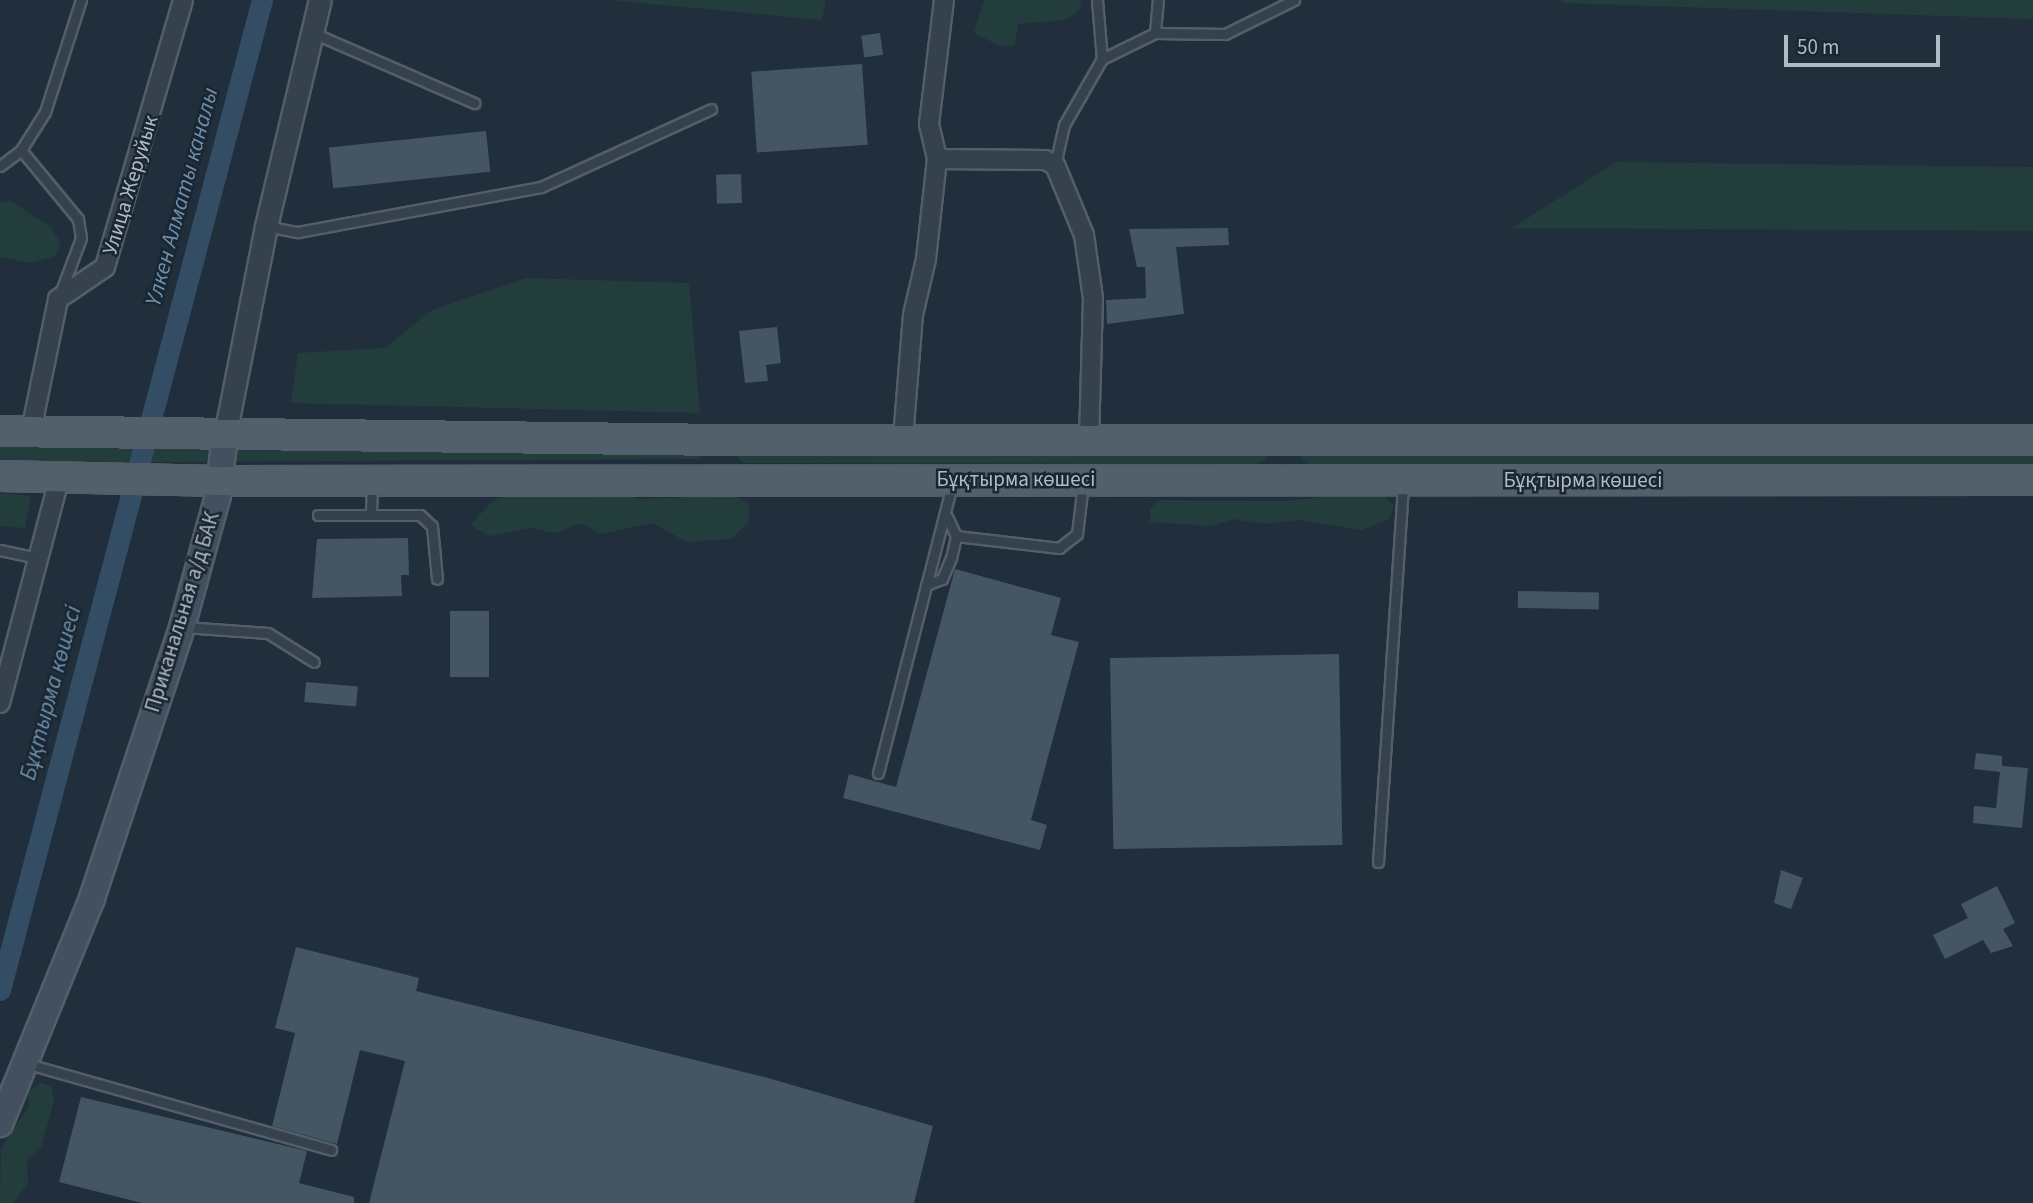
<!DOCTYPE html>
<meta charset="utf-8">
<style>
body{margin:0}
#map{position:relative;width:2033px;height:1203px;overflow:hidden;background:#212f3c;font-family:"Source Sans 3",sans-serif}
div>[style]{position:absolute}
.green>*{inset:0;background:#233d3d}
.canal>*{height:21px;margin:-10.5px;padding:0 10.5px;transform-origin:10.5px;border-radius:10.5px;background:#334d64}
.building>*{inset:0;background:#445563;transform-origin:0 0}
.roads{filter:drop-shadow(2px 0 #535e6a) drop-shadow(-2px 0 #535e6a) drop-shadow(0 2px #535e6a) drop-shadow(0 -2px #535e6a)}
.service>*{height:9px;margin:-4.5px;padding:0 4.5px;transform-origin:4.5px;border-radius:4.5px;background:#35414c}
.minor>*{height:18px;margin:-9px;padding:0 9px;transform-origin:9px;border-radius:9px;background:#35414c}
.tertiary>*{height:21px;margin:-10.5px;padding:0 10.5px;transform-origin:10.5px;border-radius:10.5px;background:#35414c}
.secondary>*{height:24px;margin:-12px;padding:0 12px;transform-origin:12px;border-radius:12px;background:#42505f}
.primary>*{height:28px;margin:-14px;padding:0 14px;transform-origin:14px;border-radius:14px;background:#52606c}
span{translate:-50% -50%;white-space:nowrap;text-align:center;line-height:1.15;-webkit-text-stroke:5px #1a2631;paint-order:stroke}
.street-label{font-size:21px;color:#b0bbc8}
.water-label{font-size:23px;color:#6e90ad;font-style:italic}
.scale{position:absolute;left:1784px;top:35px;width:156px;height:32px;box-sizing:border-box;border:4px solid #b0bbc8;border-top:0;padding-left:9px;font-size:21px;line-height:24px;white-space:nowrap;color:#b0bbc8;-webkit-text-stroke:5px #1a2631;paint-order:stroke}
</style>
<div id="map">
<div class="green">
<i style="clip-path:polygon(610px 0,826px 0,822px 20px)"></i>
<i style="clip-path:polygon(984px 0,1081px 0,1080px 9px,1065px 20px,1018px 24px,1015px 45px,1000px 46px,974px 33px)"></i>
<i style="clip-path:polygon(1560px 0,2033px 0,2033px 19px,1564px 3px)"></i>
<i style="clip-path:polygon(1616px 162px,2033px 167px,2033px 231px,1512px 228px)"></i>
<i style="clip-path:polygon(11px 201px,50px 227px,61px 243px,55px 256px,31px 263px,0 257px,0 203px)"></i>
<i style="clip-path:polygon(526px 278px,689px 283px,700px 413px,291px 403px,298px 353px,385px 348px,432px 310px)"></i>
<i style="clip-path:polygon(317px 444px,698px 453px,702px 459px,0 463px,0 446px)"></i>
<i style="clip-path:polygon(742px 452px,1263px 452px,1268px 458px,1255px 464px,744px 463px,738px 458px)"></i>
<i style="clip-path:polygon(1304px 452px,2033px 452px,2033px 466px,1308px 464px,1302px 459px)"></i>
<i style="clip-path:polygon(530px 489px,624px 491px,640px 499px,735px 495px,750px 506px,748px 523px,731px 539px,687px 542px,652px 523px,601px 534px,581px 523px,555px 533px,531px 528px,489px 536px,470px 525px,493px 501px)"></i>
<i style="clip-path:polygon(0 493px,31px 496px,25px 528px,0 526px)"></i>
<i style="clip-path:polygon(1340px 495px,1385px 496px,1394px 505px,1390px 519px,1361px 530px,1299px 520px,1264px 524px,1233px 519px,1211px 526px,1150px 522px,1150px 508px,1160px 500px,1286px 501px)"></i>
<i style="clip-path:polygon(40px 1083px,51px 1086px,54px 1100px,42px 1145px,27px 1160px,28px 1183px,13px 1203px,0 1203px,1px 1149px,29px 1106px,28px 1092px)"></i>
</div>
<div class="canal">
<i style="left:0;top:990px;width:1024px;rotate:-75.18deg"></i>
</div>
<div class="building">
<i style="left:880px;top:33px;width:22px;height:19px;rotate:82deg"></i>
<i style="left:862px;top:64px;width:81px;height:111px;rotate:86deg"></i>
<i style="left:486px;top:131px;width:41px;height:158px;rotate:84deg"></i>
<i style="left:741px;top:174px;width:29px;height:25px;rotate:88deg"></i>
<i style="clip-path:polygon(1228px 228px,1229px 245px,1176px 247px,1184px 314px,1107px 324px,1106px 300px,1146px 298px,1145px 267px,1137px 267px,1129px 229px)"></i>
<i style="clip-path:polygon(777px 327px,781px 363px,766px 365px,768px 381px,745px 383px,739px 331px)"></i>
<i style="clip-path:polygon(408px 538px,409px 575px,401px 575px,402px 596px,312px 598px,317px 539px)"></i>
<i style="clip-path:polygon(955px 569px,1061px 598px,1051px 635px,1079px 642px,1031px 820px,1047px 825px,1040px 850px,843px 798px,849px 774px,896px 787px)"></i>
<i style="left:1518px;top:591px;width:81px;height:17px;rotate:1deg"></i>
<i style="left:450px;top:611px;width:39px;height:66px"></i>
<i style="left:1339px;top:654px;width:191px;height:229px;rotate:89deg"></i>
<i style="left:306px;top:682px;width:52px;height:20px;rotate:5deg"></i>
<i style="clip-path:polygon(1976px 753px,2002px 756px,2002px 766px,2028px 768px,2022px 828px,1973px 823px,1974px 806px,1996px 808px,2000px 772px,1974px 769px)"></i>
<i style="clip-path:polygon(1781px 870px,1803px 878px,1791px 909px,1774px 903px)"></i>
<i style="clip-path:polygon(1997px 886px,2015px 923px,2003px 929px,2013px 946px,1991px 953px,1983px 940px,1945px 959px,1933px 935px,1968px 918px,1961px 904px)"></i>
<i style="clip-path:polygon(296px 947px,419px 978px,416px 991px,768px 1078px,933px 1126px,914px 1203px,369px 1203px,405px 1061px,360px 1050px,337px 1144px,272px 1126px,295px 1033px,275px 1028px)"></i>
<i style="clip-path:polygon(81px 1097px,307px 1151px,299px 1183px,354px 1197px,354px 1203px,142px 1203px,59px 1182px)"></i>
</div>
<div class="roads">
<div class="service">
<i style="left:1097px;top:0;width:59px;rotate:85.2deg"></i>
<i style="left:313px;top:33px;width:176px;rotate:23.5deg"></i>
<i style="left:1155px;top:33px;width:33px;rotate:-85deg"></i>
<i style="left:21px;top:150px;width:89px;rotate:50.4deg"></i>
<i style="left:78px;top:219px;width:19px;rotate:81deg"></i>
<i style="left:81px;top:238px;width:60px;rotate:110.6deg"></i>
<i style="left:1055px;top:165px;width:41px;rotate:-77.3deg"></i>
<i style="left:1064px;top:125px;width:76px;rotate:-60.1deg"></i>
<i style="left:1102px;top:59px;width:59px;rotate:-26.1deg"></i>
<i style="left:1155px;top:33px;width:70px;rotate:0.8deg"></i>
<i style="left:1225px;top:34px;width:77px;rotate:-26.2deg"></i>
<i style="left:0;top:166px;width:26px;rotate:-37deg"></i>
<i style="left:21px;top:150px;width:45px;rotate:-57.7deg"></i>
<i style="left:45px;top:112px;width:118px;rotate:-72.2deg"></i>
<i style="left:266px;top:226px;width:33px;rotate:11deg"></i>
<i style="left:298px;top:232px;width:247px;rotate:-10.5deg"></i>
<i style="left:541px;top:187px;width:187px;rotate:-24.6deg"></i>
<i style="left:371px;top:513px;width:29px;rotate:-88deg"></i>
<i style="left:318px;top:515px;width:102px"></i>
<i style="left:420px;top:515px;width:16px;rotate:43deg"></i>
<i style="left:432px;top:526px;width:53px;rotate:84.6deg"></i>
<i style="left:956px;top:536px;width:104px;rotate:6.6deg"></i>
<i style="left:1059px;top:548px;width:23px;rotate:-38deg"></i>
<i style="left:1077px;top:534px;width:50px;rotate:-83.2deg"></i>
<i style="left:0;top:550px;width:40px;rotate:12deg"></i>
<i style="left:926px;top:585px;width:17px;rotate:-21deg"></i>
<i style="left:942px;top:579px;width:23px;rotate:-67deg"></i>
<i style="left:951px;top:558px;width:23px;rotate:-77deg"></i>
<i style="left:956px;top:536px;width:21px;rotate:-115deg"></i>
<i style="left:184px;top:627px;width:84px;rotate:4.1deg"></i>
<i style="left:268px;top:633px;width:54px;rotate:32.2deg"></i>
<i style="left:878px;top:773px;width:298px;rotate:-75.6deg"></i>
<i style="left:1378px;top:862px;width:378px;rotate:-86.2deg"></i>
<i style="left:28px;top:1064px;width:315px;rotate:15.8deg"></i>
</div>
<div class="minor">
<i style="left:944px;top:0;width:125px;rotate:96.9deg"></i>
<i style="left:929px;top:124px;width:36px;rotate:77deg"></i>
<i style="left:937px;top:159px;width:108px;rotate:0.5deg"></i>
<i style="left:1045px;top:160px;width:11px;rotate:27deg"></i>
<i style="left:1055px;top:165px;width:76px;rotate:67.5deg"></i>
<i style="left:1084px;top:235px;width:64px;rotate:81.9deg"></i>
<i style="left:1093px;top:298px;width:143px;rotate:91.6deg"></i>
<i style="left:31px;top:431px;width:135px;rotate:-78.4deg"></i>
<i style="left:58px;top:299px;width:57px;rotate:-34.2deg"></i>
<i style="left:105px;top:267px;width:278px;rotate:-73.7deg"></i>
<i style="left:903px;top:439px;width:124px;rotate:-85.4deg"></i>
<i style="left:913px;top:315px;width:57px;rotate:-76.9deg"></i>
<i style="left:926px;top:259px;width:101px;rotate:-83.7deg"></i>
<i style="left:0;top:703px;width:235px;rotate:-75.2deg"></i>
</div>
<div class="tertiary">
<i style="left:225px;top:435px;width:213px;rotate:-78.9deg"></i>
<i style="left:266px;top:226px;width:232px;rotate:-76.6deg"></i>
</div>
<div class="secondary">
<i style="left:0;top:1124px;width:244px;rotate:-67.8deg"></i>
<i style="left:92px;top:898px;width:286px;rotate:-71.6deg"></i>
<i style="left:182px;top:627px;width:137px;rotate:-74.7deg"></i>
<i style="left:218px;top:495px;width:60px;rotate:-83.3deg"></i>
</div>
<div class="primary">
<i style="left:0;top:431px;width:725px;rotate:0.71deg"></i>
<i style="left:725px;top:440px;width:1308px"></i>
<i style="left:0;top:476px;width:220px;rotate:1.3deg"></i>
<i style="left:220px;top:481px;width:1813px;rotate:-0.03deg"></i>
</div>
</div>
<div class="street-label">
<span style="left:130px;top:185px;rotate:-73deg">Улица Жеруйык</span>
<span style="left:1016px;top:479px">Бұқтырма көшесі</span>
<span style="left:1583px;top:480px">Бұқтырма көшесі</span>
<span style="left:182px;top:612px;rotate:-73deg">Приканальная а/д БАК</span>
</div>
<div class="water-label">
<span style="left:182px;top:197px;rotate:-75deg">Үлкен Алматы каналы</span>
<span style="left:51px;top:693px;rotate:-75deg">Бұқтырма көшесі</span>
</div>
<div class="scale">50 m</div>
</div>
